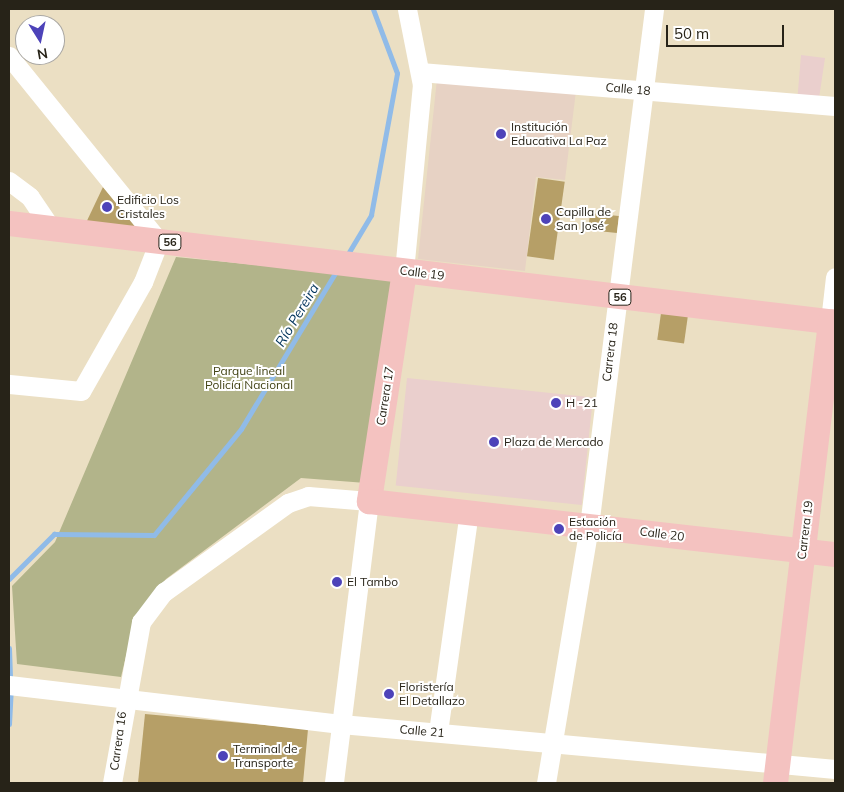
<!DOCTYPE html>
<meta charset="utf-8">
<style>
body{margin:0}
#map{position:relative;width:844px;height:792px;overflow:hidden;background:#ebdfc3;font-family:Mulish,sans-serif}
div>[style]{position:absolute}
.commercial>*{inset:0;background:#eacfcd;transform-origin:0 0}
.education>*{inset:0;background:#e7d2c4}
.green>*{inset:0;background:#b2b48a}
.stream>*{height:5px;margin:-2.5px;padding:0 2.5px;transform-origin:2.5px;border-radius:2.5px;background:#90bbe8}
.building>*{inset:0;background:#b69f67;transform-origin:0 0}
.minor>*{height:19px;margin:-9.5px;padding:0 9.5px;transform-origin:9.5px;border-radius:9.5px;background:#fff}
.major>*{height:25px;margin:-12.5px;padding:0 12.5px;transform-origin:12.5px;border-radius:12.5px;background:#f4c2c0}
.dots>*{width:14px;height:14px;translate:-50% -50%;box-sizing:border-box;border:2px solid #fff;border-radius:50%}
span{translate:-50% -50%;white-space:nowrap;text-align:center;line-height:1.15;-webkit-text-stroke:4px #fff;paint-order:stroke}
.shield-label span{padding:1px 4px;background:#fff;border:1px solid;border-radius:4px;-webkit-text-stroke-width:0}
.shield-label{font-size:11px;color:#272318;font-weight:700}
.street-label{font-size:12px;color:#272318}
.poi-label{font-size:12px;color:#272318}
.left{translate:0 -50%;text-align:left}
.park-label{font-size:12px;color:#424315}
.water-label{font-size:14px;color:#00335b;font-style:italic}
.frame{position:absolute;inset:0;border:10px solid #272318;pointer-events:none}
.north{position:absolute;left:15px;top:15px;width:50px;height:50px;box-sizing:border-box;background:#fff;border:1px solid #a9a7a3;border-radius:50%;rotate:170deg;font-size:14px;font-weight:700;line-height:20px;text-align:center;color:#272318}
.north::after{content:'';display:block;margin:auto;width:18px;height:22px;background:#4d43b9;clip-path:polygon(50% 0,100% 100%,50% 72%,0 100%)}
.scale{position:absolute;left:666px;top:25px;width:118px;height:22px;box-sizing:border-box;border:2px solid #272318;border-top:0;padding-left:6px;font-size:15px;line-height:18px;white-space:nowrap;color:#272318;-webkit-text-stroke:4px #fff;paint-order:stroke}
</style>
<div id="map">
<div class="commercial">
<i style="clip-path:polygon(801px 55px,825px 58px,818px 105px,797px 103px)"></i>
<i style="left:407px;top:378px;width:187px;height:108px;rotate:6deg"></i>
</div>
<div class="education">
<i style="clip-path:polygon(437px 79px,576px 91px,565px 180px,536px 177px,525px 271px,418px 259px)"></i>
</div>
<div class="green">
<i style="clip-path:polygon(176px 257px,398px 279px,366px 483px,301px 478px,166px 579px,135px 619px,121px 677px,17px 664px,12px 586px,55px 542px)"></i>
</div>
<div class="stream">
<i style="left:346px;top:257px;width:49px;rotate:-59.2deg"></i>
<i style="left:371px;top:215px;width:144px;rotate:-79.6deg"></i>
<i style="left:397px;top:73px;width:68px;rotate:-110.6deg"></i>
<i style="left:9px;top:579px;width:64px;rotate:-45deg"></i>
<i style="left:54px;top:534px;width:100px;rotate:0.6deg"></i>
<i style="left:154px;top:535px;width:137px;rotate:-50.6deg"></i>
<i style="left:241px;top:429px;width:186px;rotate:-58.9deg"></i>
<i style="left:9px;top:648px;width:32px;rotate:88deg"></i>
<i style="left:9px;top:724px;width:35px;rotate:-87deg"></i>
</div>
<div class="building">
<i style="left:538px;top:178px;width:27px;height:79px;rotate:8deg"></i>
<i style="clip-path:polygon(103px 187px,144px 235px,84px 227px)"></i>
<i style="left:590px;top:213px;width:29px;height:17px;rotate:6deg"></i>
<i style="left:662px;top:306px;width:27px;height:34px;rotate:8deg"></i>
<i style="clip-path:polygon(145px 714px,308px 729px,303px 783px,138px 783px)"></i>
</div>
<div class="minor">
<i style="left:9px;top:56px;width:238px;rotate:51deg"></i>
<i style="left:159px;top:241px;width:44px;rotate:111.3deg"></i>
<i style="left:143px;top:282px;width:125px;rotate:119.6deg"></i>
<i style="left:81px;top:391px;width:72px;rotate:-174.4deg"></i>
<i style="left:420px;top:72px;width:416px;rotate:4.7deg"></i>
<i style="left:9px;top:181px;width:26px;rotate:37deg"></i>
<i style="left:30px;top:197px;width:37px;rotate:56deg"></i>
<i style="left:404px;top:271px;width:187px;rotate:-84.5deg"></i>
<i style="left:422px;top:85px;width:77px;rotate:-101.2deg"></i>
<i style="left:830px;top:321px;width:44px;rotate:-83.5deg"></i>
<i style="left:9px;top:685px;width:334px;rotate:6.7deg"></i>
<i style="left:341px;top:724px;width:496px;rotate:5.2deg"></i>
<i style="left:438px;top:732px;width:222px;rotate:-82deg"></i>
<i style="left:112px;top:783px;width:164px;rotate:-79.8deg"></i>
<i style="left:141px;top:622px;width:38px;rotate:-53deg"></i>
<i style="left:164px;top:592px;width:153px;rotate:-35.7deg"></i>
<i style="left:288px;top:503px;width:21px;rotate:-19deg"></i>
<i style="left:308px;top:496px;width:61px;rotate:4.7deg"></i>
<i style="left:369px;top:501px;width:284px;rotate:97.1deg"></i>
<i style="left:546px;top:783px;width:261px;rotate:-80.5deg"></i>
<i style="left:589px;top:526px;width:521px;rotate:-82.83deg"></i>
</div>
<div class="major">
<i style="left:9px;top:223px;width:832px;rotate:6.83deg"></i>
<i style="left:404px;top:271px;width:233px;rotate:98.7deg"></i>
<i style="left:369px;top:501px;width:469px;rotate:6.5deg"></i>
<i style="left:775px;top:783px;width:465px;rotate:-83.2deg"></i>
</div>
<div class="dots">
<i style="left:501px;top:134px;background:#4d43b9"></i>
<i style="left:107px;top:207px;background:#4d43b9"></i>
<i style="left:546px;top:219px;background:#4d43b9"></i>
<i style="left:556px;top:403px;background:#4d43b9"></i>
<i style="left:494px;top:442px;background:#4d43b9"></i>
<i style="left:559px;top:529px;background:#4d43b9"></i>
<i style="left:337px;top:582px;background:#4d43b9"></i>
<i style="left:389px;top:694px;background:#4d43b9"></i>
<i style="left:223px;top:756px;background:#4d43b9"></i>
</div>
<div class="shield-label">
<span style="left:170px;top:242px">56</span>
<span style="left:620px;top:297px">56</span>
</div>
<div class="street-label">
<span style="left:628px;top:89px;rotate:5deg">Calle 18</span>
<span style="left:422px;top:273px;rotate:7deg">Calle 19</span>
<span style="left:610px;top:352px;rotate:-83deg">Carrera 18</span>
<span style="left:385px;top:396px;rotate:-81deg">Carrera 17</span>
<span style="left:805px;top:530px;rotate:-83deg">Carrera 19</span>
<span style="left:662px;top:534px;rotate:7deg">Calle 20</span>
<span style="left:422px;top:731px;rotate:5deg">Calle 21</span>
<span style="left:118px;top:741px;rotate:-82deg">Carrera 16</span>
</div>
<div class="poi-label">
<span class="left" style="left:511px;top:134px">Institución<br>Educativa La Paz</span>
<span class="left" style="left:117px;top:207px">Edificio Los<br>Cristales</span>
<span class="left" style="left:556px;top:219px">Capilla de<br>San José</span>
<span class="left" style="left:566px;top:403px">H -21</span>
<span class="left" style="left:504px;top:442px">Plaza de Mercado</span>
<span class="left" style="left:569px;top:529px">Estación<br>de Policía</span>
<span class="left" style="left:347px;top:582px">El Tambo</span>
<span class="left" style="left:399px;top:694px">Floristería<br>El Detallazo</span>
<span class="left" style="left:233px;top:756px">Terminal de<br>Transporte</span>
</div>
<div class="park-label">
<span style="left:249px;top:378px">Parque lineal<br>Policía Nacional</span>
</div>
<div class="water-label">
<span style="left:297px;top:315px;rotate:-59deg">Río Pereira</span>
</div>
<div class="frame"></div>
<div class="north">N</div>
<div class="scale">50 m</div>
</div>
